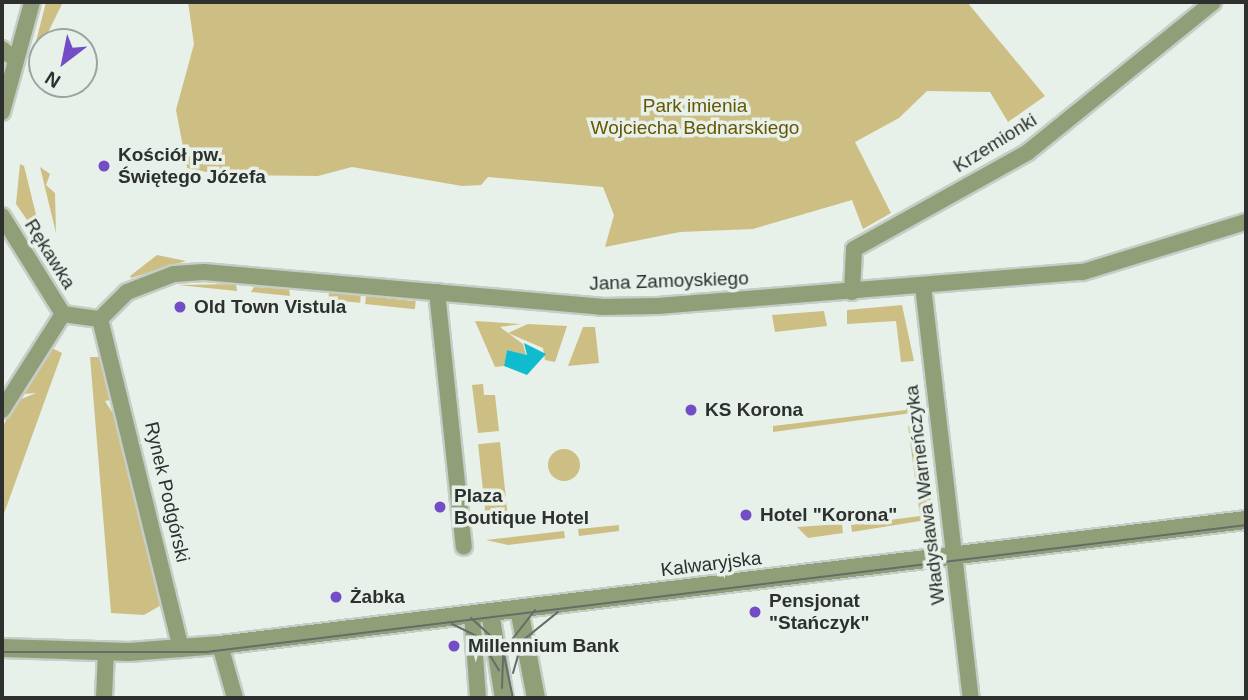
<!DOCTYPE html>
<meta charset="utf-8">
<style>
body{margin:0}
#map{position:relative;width:1248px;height:700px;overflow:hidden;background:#e7f0e9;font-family:Helvetica,sans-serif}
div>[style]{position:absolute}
.green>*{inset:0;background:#cdbf83;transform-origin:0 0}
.round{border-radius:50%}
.water>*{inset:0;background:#10bbd0}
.roads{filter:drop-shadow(2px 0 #c6cdc7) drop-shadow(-2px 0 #c6cdc7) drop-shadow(0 2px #c6cdc7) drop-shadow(0 -2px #c6cdc7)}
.minor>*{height:16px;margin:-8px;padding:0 8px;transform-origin:8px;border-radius:8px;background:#919f79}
.tertiary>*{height:18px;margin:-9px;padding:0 9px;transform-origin:9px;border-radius:9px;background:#919f79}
.tram>*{height:2px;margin:-1px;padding:0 1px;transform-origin:1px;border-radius:1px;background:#676c68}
.dots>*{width:19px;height:19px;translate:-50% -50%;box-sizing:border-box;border:4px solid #e7f0e9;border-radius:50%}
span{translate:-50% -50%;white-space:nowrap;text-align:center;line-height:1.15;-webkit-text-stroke:7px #e7f0e9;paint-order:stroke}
.park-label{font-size:19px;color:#665705}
.street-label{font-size:19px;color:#2d302e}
.poi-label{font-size:19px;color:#2d302e;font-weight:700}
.left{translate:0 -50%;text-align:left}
.frame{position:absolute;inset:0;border:4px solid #2d302e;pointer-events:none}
.north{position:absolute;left:28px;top:28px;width:70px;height:70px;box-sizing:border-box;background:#e7f0e9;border:2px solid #9da39e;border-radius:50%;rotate:212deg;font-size:19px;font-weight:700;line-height:28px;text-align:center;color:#2d302e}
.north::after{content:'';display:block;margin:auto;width:24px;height:32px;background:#734dc6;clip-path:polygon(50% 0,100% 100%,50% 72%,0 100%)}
</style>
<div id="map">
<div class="green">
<i style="clip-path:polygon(46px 2px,63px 2px,28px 73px,29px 69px)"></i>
<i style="clip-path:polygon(188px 2px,967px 2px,1045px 96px,1008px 122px,990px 92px,927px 91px,899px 118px,855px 142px,891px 213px,863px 229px,852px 200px,753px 229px,680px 232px,605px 247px,614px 215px,603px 187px,488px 177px,481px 185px,462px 186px,352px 167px,318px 176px,221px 175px,187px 168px,176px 110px,194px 44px)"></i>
<i style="clip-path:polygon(20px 164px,24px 166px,43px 243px,16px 204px)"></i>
<i style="clip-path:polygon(40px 167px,50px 174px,46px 185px,55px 193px,56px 233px)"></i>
<i style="clip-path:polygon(157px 255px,186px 261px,131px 278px,130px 276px)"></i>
<i style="clip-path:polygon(236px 284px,237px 291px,178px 285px)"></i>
<i style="clip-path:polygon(254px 287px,289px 289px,290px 296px,251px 292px)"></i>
<i style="left:329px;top:292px;width:32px;height:8px;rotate:5deg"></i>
<i style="left:366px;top:296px;width:50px;height:8px;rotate:6deg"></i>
<i style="clip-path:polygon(902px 305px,914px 361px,901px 362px,896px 321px,847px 324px,847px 310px)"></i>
<i style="clip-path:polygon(824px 311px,827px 326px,775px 332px,772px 315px)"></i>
<i style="clip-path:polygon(475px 321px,521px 324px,500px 327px,523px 344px,526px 355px,507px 350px,504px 366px,495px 367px)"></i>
<i style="clip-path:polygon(528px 324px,567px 326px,555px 362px,545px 360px,543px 348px,508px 333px)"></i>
<i style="clip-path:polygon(583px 327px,595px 327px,599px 363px,568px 366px)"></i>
<i style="clip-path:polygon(50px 347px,62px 353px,2px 519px,2px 427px,19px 400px,36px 393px,22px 394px)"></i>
<i style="clip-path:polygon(90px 357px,105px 357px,115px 399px,105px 401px,112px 412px,118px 409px,163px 604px,144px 615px,111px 613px)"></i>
<i style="clip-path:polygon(483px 384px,484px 395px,495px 395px,499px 431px,478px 433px,472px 385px)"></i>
<i style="clip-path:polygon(905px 400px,919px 412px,773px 432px,773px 426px,906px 410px)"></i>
<i style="clip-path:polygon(908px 426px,922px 427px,933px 519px,852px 532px,851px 525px,920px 516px)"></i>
<i style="left:500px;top:442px;width:76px;height:22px;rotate:84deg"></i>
<i class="round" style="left:548px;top:449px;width:32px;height:32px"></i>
<i style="clip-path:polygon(842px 524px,843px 533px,808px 538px,797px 527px)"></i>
<i style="clip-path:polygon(619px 525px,619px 531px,579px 536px,578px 529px)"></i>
<i style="clip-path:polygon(564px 531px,565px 538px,508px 545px,486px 540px)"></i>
</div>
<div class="water">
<i style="clip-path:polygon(524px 343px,546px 354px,527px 375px,504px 366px,507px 350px,527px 355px)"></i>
</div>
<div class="roads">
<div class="minor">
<i style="left:2px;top:49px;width:18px;rotate:38deg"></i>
<i style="left:2px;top:112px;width:114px;rotate:-74.7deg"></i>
<i style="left:2px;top:216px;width:115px;rotate:58.1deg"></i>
<i style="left:923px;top:286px;width:415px;rotate:83.4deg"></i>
<i style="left:437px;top:292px;width:256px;rotate:84deg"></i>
<i style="left:852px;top:292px;width:43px;rotate:-87.3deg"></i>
<i style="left:854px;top:249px;width:199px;rotate:-29.1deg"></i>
<i style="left:1028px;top:152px;width:238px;rotate:-39deg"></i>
<i style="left:63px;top:314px;width:37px;rotate:8deg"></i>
<i style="left:100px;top:319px;width:38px;rotate:-45deg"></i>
<i style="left:127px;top:292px;width:50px;rotate:-21deg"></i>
<i style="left:174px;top:274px;width:30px;rotate:-4deg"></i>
<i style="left:204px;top:272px;width:399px;rotate:5deg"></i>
<i style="left:601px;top:307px;width:57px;rotate:-1deg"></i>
<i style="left:658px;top:306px;width:426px;rotate:-4.6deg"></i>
<i style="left:1083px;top:272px;width:170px;rotate:-17.1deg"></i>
<i style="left:100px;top:319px;width:340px;rotate:76.2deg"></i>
<i style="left:2px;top:410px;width:114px;rotate:-57.6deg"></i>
<i style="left:472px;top:614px;width:84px;rotate:85.9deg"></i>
<i style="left:220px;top:645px;width:55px;rotate:74.2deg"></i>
<i style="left:104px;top:698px;width:47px;rotate:-87.6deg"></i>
</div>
<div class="tertiary">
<i style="left:519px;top:609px;width:91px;rotate:79.2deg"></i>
<i style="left:490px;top:612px;width:87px;rotate:80.8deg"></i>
<i style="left:2px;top:648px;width:127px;rotate:1.8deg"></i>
<i style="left:129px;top:652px;width:91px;rotate:-4.4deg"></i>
<i style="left:220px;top:645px;width:1034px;rotate:-6.95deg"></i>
</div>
</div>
<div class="tram">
<i style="left:471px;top:618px;width:42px;rotate:42.1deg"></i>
<i style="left:502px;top:646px;width:53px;rotate:78.1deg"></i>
<i style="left:452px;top:624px;width:30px;rotate:26deg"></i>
<i style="left:479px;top:637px;width:39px;rotate:59deg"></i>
<i style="left:2px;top:652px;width:204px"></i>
<i style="left:206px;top:652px;width:1048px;rotate:-6.96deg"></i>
<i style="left:513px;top:673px;width:33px;rotate:-74deg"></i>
<i style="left:522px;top:641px;width:46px;rotate:-38.9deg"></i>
<i style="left:502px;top:688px;width:37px;rotate:-88deg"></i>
<i style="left:503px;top:651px;width:52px;rotate:-52deg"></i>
</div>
<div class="dots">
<i style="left:104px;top:166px;background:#734dc6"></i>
<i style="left:180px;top:307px;background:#734dc6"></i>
<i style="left:691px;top:410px;background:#734dc6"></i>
<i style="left:440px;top:507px;background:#734dc6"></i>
<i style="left:746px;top:515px;background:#734dc6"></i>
<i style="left:336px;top:597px;background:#734dc6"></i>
<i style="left:755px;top:612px;background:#734dc6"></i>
<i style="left:454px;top:646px;background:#734dc6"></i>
</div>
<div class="park-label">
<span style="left:695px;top:117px">Park imienia<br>Wojciecha Bednarskiego</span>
</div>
<div class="street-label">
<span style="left:995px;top:143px;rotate:-32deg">Krzemionki</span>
<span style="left:50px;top:254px;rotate:58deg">Rękawka</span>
<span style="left:669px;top:281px;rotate:-2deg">Jana Zamoyskiego</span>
<span style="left:167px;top:492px;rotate:77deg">Rynek Podgórski</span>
<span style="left:925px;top:495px;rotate:-97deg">Władysława Warneńczyka</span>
<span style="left:711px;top:564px;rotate:-7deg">Kalwaryjska</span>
</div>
<div class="poi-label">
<span class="left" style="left:118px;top:166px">Kościół pw.<br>Świętego Józefa</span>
<span class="left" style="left:194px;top:307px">Old Town Vistula</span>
<span class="left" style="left:705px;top:410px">KS Korona</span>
<span class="left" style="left:454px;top:507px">Plaza<br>Boutique Hotel</span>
<span class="left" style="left:760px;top:515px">Hotel "Korona"</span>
<span class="left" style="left:350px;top:597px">Żabka</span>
<span class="left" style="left:769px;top:612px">Pensjonat<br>"Stańczyk"</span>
<span class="left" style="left:468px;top:646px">Millennium Bank</span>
</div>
<div class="frame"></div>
<div class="north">N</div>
</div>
